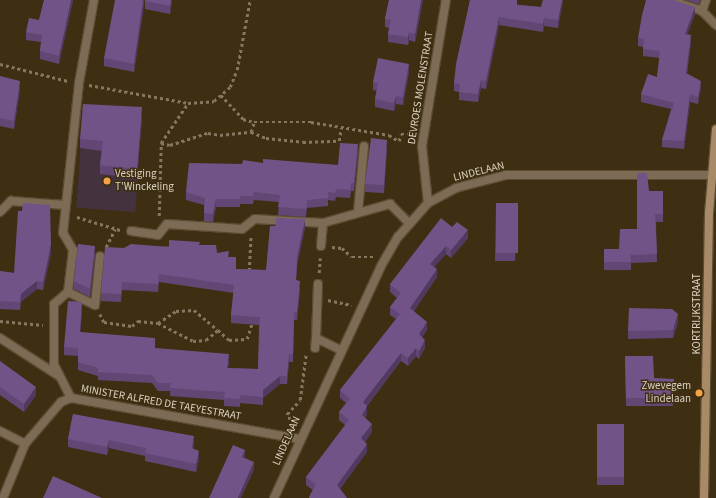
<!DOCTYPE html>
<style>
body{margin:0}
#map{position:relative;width:716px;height:498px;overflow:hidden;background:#3e2f12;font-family:"Source Sans 3",sans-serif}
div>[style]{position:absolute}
.education>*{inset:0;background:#44333f;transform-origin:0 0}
.path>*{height:2.5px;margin-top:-1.25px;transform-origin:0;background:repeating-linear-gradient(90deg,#857861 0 3px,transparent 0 6px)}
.roads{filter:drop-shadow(1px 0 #5a4c32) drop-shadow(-1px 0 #5a4c32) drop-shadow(0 1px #5a4c32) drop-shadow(0 -1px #5a4c32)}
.lane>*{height:8px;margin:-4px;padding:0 4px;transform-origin:4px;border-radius:4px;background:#7e6b55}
.street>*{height:8px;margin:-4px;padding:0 4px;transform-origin:4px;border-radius:4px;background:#7e6b55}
.secondary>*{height:8px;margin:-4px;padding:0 4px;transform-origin:4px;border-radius:4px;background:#a98a67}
.wall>*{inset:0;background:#624775;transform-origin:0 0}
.shaded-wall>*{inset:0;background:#503a5f}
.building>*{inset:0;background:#725388;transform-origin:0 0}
.dots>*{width:11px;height:11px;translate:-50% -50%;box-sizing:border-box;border:2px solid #3e2f12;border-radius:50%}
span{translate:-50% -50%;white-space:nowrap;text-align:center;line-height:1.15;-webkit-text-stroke:3px #3e2f12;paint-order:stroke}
.street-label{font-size:11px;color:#dcd2c2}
.poi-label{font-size:11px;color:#dcd2c2}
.left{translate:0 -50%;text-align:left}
.right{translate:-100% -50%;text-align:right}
</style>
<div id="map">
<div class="education">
<i style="left:83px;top:113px;width:59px;height:95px;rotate:4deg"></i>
</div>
<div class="path">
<i style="left:0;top:64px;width:70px;rotate:14deg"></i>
<i style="left:89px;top:85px;width:101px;rotate:10.3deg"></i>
<i style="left:188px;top:103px;width:26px;rotate:-4deg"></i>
<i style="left:214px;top:101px;width:21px;rotate:-41deg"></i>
<i style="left:230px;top:87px;width:18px;rotate:-68deg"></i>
<i style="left:237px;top:70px;width:71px;rotate:-79.5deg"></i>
<i style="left:221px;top:95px;width:33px;rotate:47deg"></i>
<i style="left:243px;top:119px;width:11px;rotate:15deg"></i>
<i style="left:254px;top:122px;width:57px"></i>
<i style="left:311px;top:122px;width:79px;rotate:9.5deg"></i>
<i style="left:389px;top:135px;width:12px;rotate:31deg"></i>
<i style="left:399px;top:141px;width:7px;rotate:-74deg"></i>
<i style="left:401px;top:134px;width:13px"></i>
<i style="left:251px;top:132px;width:10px;rotate:-73deg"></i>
<i style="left:161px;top:143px;width:9px;rotate:13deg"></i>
<i style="left:170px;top:145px;width:40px;rotate:-18deg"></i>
<i style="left:208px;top:133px;width:12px;rotate:9deg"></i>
<i style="left:220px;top:135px;width:31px;rotate:-6deg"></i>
<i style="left:251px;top:132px;width:16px;rotate:22deg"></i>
<i style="left:266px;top:138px;width:37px;rotate:6deg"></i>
<i style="left:303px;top:142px;width:36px;rotate:-2deg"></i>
<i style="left:339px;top:141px;width:13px;rotate:-81deg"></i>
<i style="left:159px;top:216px;width:73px;rotate:-88.4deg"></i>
<i style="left:161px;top:143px;width:48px;rotate:-56deg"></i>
<i style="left:77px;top:217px;width:45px;rotate:16.8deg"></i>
<i style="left:106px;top:247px;width:20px;rotate:-63deg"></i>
<i style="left:332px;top:247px;width:10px;rotate:6deg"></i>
<i style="left:342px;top:248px;width:13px;rotate:42deg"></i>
<i style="left:352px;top:257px;width:22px"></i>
<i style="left:249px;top:271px;width:34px;rotate:-87deg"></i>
<i style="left:319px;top:273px;width:15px;rotate:-86deg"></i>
<i style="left:328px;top:300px;width:24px;rotate:12deg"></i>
<i style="left:100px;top:314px;width:9px;rotate:63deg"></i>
<i style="left:104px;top:322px;width:28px;rotate:8deg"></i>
<i style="left:132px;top:326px;width:8px;rotate:-40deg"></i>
<i style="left:138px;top:321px;width:20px;rotate:6deg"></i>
<i style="left:158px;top:323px;width:39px;rotate:27deg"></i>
<i style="left:193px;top:341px;width:13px;rotate:-4deg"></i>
<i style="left:206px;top:340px;width:16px;rotate:-40deg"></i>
<i style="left:218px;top:330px;width:15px;rotate:42deg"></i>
<i style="left:229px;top:340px;width:18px;rotate:-3deg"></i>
<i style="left:247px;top:339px;width:17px;rotate:-73deg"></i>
<i style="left:0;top:321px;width:43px;rotate:5.3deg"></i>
<i style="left:158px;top:323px;width:22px;rotate:-34deg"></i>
<i style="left:176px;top:311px;width:18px;rotate:-3deg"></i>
<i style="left:194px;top:310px;width:31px;rotate:40deg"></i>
<i style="left:293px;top:425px;width:13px;rotate:-119deg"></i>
<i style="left:287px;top:414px;width:19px;rotate:-47deg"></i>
<i style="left:300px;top:400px;width:46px;rotate:-82.6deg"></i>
</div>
<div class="roads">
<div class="lane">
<i style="left:669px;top:0;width:35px;rotate:18deg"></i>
<i style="left:706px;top:0;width:12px;rotate:110deg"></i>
<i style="left:702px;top:11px;width:20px;rotate:45deg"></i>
<i style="left:0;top:212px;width:16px;rotate:-45deg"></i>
<i style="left:11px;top:201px;width:54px;rotate:4.2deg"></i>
<i style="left:358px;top:212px;width:66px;rotate:-84.8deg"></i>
<i style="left:68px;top:292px;width:30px;rotate:26deg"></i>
<i style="left:95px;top:305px;width:49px;rotate:-84.2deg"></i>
<i style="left:0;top:338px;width:70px;rotate:32.8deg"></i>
</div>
<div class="street">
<i style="left:428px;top:203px;width:57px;rotate:-96deg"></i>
<i style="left:422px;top:146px;width:148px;rotate:-80.7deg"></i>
<i style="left:131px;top:231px;width:27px;rotate:8deg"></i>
<i style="left:158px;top:235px;width:14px;rotate:-51deg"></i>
<i style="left:167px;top:224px;width:75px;rotate:3.8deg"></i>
<i style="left:242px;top:229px;width:16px;rotate:-38deg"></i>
<i style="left:255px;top:219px;width:68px;rotate:3.4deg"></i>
<i style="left:323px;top:223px;width:70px;rotate:-15.8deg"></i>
<i style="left:390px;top:204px;width:28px;rotate:45deg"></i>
<i style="left:321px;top:246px;width:23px;rotate:-85deg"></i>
<i style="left:318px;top:284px;width:54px;rotate:92.1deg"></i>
<i style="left:316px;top:338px;width:28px;rotate:26deg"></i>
<i style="left:315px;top:348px;width:10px;rotate:-84deg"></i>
<i style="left:71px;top:398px;width:38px;rotate:-117deg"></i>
<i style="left:54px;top:364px;width:60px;rotate:-90deg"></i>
<i style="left:54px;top:304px;width:18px;rotate:-41deg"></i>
<i style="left:68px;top:292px;width:42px;rotate:-83.2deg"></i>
<i style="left:73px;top:250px;width:20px;rotate:-120deg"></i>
<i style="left:63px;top:233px;width:151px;rotate:-83.9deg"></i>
<i style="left:79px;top:83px;width:84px;rotate:-79.8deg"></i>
<i style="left:0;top:431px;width:28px;rotate:27deg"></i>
<i style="left:3px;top:498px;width:58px;rotate:-67.8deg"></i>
<i style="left:25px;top:444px;width:55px;rotate:-49.4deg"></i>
<i style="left:61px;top:402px;width:11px;rotate:-22deg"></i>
<i style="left:71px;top:398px;width:232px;rotate:10.2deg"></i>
<i style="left:274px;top:498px;width:255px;rotate:-65.2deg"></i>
<i style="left:381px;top:266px;width:34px;rotate:-60deg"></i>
<i style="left:398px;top:237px;width:45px;rotate:-48.6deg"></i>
<i style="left:428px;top:203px;width:32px;rotate:-28deg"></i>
<i style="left:456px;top:188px;width:52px;rotate:-14.6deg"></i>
<i style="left:506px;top:175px;width:205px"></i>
</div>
<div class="secondary">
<i style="left:704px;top:498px;width:285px;rotate:-89deg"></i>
<i style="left:709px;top:213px;width:84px;rotate:-85.2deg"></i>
</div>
</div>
<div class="wall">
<i style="clip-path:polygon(44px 0,73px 0,59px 64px,40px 59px,40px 51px,41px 42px,26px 40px,26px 32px,39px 20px)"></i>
<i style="clip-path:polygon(144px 0,144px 5px,134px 72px,104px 66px,104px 58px)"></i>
<i style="clip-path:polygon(145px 0,172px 0,170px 14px,145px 9px)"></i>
<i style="clip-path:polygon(389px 0,423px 0,415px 42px,409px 40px,408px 45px,388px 42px,388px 34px,389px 28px,385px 27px,385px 19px)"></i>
<i style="clip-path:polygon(470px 0,541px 7px,543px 0,563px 0,558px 28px,544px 26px,543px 32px,499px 25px,486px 89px,481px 88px,478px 102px,459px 100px,459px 92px,454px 91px,454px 83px)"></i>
<i style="clip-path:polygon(686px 0,700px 0,699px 4px)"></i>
<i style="clip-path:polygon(695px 14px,687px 34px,691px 42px,687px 74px,701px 88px,698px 104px,690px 102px,684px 149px,662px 147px,662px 140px,671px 109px,641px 102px,641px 94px,657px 77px,660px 58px,643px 56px,643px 47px,638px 46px,638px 38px)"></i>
<i style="clip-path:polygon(409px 72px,403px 105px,396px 104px,394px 111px,375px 107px,375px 99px,377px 91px,373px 90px,373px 82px)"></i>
<i style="clip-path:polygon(0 76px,20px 89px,14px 129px,0 126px)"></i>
<i style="clip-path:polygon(142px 117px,137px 178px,100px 174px,100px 165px,102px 151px,80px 148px,80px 139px)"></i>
<i style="clip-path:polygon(387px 148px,384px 193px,365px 192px,365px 184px)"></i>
<i style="clip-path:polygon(358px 152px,354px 191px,351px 191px,350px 198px,336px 197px,335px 201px,328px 200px,328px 206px,307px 208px,306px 217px,278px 215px,279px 202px,254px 200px,253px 204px,240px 204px,240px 207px,216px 207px,213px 222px,204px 221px,204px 205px,186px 200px,186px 192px,242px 164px,263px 163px,338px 165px)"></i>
<i style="clip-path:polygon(649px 191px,663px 191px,663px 222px,656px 222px,657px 262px,631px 263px,631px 270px,604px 270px,604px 249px,619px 249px,637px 229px)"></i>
<i style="clip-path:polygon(496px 203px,518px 211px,515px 261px,495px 261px)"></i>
<i style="clip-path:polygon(276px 226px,305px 227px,297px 266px,296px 281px,300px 289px,297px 320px,294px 320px,293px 362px,289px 362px,287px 384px,280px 384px,263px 398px,263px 405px,240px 403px,240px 407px,224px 406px,224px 400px,170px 396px,170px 391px,158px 391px,152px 383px,98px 380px,98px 376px,78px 370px,78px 356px,64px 355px,64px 347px,82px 310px,80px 332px,155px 348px,229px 362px,228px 368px,258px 369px,259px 325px,231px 323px,231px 315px,234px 293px,159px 282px,158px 292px,122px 290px,121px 302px,101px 301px,101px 293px,124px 248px,200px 245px,217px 253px,229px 257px,236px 269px,266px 270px)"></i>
<i style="clip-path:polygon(452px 227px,468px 238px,451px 258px,446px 254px,434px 267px,437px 277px,414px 311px,427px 330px,422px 337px,425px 348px,419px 359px,416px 356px,408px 366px,401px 361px,367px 406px,367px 414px,365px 418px,372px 432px,365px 442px,367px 452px,340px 489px,347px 498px,309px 498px,313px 490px,306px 485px,306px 477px,345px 425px,339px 420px,339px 412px,346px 403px,340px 398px,340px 390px,396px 319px,390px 315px,390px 307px,397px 298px,390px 292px,390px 284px)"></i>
<i style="clip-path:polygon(51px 253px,43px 290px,37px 289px,29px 295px,21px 302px,20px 310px,0 309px,0 271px,14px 273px)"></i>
<i style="clip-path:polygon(95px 254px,90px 297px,74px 289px,74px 281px)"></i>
<i style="clip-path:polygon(678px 322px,673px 338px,628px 339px,628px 331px)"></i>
<i style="clip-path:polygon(625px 356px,654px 378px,674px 387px,673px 406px,626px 406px)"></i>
<i style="clip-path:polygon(0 361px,36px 395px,24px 412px,0 395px)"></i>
<i style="clip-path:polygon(73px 414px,194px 444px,193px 449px,199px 459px,196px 472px,145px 461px,145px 456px,109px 448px,107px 455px,68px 447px,68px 439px)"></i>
<i style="left:597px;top:424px;width:27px;height:61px"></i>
</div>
<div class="shaded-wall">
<i style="clip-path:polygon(71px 0,73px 0,59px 64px,59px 56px)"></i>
<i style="clip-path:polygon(143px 0,144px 5px,134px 72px,134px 64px)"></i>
<i style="clip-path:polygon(171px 0,172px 0,172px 3px,170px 14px,170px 6px)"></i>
<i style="clip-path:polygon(421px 0,423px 0,415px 42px,415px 34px)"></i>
<i style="clip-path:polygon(562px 0,563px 0,558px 28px,558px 20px)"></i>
<i style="clip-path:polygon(695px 7px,695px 14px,685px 41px,685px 34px)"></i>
<i style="clip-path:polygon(499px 17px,499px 25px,486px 89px,486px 81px)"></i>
<i style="clip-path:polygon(544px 18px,544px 26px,543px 32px,543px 24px)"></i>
<i style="clip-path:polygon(409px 32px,409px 40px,408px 45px,408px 37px)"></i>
<i style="clip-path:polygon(691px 35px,691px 42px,686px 80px,686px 73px)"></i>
<i style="clip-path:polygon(409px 64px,409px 72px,403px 105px,403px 97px)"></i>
<i style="clip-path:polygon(481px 80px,481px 88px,478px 102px,478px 94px)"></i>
<i style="clip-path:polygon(20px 81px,20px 89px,14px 129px,14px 121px)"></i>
<i style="clip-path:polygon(701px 81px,701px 88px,698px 104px,698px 97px)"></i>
<i style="clip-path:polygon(690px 94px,690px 102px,684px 149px,684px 141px)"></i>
<i style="clip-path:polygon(396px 96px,396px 104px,394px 111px,394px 103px)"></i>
<i style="clip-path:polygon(142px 107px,142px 117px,137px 178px,137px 169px)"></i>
<i style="clip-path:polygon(387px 140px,387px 148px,384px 193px,384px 185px)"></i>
<i style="clip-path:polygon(358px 144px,358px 152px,354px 191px,354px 183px)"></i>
<i style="clip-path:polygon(216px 199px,216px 207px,213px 222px,213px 214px)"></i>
<i style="clip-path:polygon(518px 203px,518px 211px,515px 261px,515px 253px)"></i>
<i style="clip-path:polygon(305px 219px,305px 227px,297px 266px,296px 288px,297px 258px)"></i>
<i style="clip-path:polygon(468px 230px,468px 238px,451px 258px,451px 250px)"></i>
<i style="clip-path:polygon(51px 245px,51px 253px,43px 290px,43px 282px)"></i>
<i style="clip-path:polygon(95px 246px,95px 254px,90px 297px,90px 289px)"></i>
<i style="clip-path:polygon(446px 246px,446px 254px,430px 272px,430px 264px)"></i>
<i style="clip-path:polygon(437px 269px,437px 277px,410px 316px,410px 308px)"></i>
<i style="clip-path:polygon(37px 281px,37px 289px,21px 302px,20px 310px,21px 294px)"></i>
<i style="clip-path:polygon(300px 281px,300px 289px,297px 320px,297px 312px)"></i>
<i style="clip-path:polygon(82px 302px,82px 310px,80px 340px,80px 332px)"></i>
<i style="clip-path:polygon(678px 314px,678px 322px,673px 338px,673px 330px)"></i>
<i style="clip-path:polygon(427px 322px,427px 330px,419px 342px,419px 334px)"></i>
<i style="clip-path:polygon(425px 340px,425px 348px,419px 359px,419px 351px)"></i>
<i style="clip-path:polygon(416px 348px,416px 356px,408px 366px,408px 358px)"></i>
<i style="clip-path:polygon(401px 353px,401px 361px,363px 410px,363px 402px)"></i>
<i style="clip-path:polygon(229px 354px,229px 362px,227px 376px,227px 368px)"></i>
<i style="clip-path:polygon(289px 354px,289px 362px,287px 384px,287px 376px)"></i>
<i style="clip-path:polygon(280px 376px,280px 384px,263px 398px,263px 405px,263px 390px)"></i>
<i style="clip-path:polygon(36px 387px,36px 395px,24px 412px,24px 404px)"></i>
<i style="clip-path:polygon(367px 406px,367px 414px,362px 423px,362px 415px)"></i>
<i style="clip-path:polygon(372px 424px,372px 432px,361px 446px,361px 438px)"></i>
<i style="clip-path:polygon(194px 436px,194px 444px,192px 456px,192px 448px)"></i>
<i style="clip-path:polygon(109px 440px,109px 448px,107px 455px,107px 447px)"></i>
<i style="clip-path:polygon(367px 444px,367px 452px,337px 493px,337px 485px)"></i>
<i style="clip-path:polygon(245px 450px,245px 458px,242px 457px)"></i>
<i style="clip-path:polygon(199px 451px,199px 459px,196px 472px,196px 464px)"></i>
<i style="clip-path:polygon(254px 462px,254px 470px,241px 498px,238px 498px)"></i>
</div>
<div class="building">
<i style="clip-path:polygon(44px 0,71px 0,59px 56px,40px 51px,42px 35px,26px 32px,29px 18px,39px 20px)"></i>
<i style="clip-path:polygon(115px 0,143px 0,134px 64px,104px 58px)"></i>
<i style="clip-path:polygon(145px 0,171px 0,170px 6px,145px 1px)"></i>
<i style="clip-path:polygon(389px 0,421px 0,415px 34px,409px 32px,408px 37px,388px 34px,391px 20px,385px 19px)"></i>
<i style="clip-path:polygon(470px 0,517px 0,517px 5px,541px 7px,543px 0,562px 0,558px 20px,544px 18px,543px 24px,499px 17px,486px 81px,481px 80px,478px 94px,459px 92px,460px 84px,454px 83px,456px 64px)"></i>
<i style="clip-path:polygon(646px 0,673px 0,695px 7px,685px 34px,691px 35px,686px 73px,701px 81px,698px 97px,690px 94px,684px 141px,662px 140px,674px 103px,641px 94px,648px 74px,657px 77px,660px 51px,643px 49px,644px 39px,638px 38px,642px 15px)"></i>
<i style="clip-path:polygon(378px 58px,409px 64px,403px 97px,396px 96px,394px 103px,375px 99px,378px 83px,373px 82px)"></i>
<i style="clip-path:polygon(0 76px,20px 81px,14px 121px,0 118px)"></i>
<i style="clip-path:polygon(83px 104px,142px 107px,137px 169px,100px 165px,103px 141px,80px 139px)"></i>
<i style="clip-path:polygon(371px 138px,387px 140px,384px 185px,365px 184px)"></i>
<i style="clip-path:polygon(340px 143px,358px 144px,354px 183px,351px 183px,350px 190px,336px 189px,335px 193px,328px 192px,328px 198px,307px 200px,306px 209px,278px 207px,280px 195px,254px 192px,253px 196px,240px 196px,240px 199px,216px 199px,213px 214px,204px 213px,205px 198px,186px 192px,189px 163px,242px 164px,243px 160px,263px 163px,263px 159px,338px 165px)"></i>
<i style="clip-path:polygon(637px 173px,647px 173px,649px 191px,663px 191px,663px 214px,655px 214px,657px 254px,630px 255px,631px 262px,604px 262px,604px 249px,619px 249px,620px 229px,637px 229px)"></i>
<i style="clip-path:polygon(23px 203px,50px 205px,51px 245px,43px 282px,37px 281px,29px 287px,21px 294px,20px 302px,0 301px,0 271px,14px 273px,18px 211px,22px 211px)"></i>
<i style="left:496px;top:203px;width:22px;height:50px"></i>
<i style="clip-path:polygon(276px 218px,305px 219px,297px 258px,296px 280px,300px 281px,297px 312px,294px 312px,293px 354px,289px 354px,287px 376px,280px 376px,263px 390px,263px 397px,240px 395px,240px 399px,224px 398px,225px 392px,170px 388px,171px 383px,158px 383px,152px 375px,98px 372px,98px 368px,78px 362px,78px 348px,64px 347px,68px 301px,82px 302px,80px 332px,155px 338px,155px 348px,229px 354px,227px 368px,258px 369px,260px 317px,231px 315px,234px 285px,159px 274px,158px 284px,122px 282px,121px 294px,101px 293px,105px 247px,124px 248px,131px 244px,169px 247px,169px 240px,200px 242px,199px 245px,216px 245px,217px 253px,229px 251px,228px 257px,236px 257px,236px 269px,266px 270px,270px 226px,276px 226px)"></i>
<i style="clip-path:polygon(441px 218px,452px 227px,457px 222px,468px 230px,451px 250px,446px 246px,430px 264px,437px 269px,410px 308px,427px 322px,419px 334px,425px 340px,419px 351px,416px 348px,408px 358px,401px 353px,363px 402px,367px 406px,362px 415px,372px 424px,361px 438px,367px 444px,337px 485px,347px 498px,310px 498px,309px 497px,316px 484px,306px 477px,349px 420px,339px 412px,350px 399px,340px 390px,400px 314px,390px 307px,401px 293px,390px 284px)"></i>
<i style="clip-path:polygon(78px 244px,95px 246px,90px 289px,74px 281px)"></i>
<i style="clip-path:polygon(629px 308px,672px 309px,678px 314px,673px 330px,628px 331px)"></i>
<i style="clip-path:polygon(625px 356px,653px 356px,654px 378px,674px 379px,673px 398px,626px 398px)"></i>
<i style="clip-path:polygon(0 361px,36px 387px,24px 404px,0 387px)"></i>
<i style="clip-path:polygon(73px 414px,194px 436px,192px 448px,199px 451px,196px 464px,145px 453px,146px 448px,109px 440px,107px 447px,68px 439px)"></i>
<i style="left:597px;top:424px;width:27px;height:53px"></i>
<i style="clip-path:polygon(233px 445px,245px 450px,242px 457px,254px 462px,238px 498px,209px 498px)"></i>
<i style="clip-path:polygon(53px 476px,102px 498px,43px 498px)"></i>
</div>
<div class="dots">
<i style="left:107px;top:181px;background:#f7a149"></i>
<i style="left:699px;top:393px;background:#f7a149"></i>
</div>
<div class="street-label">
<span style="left:421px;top:88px;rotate:-81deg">DEVROES MOLENSTRAAT</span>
<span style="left:479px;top:172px;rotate:-14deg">LINDELAAN</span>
<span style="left:697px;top:314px;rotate:-90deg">KORTRIJKSTRAAT</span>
<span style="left:161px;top:403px;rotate:10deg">MINISTER ALFRED DE TAEYESTRAAT</span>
<span style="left:287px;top:441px;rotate:-66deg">LINDELAAN</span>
</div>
<div class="poi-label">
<span class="left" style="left:115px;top:181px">Vestiging<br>T'Winckeling</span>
<span class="right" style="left:691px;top:393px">Zwevegem<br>Lindelaan</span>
</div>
</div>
